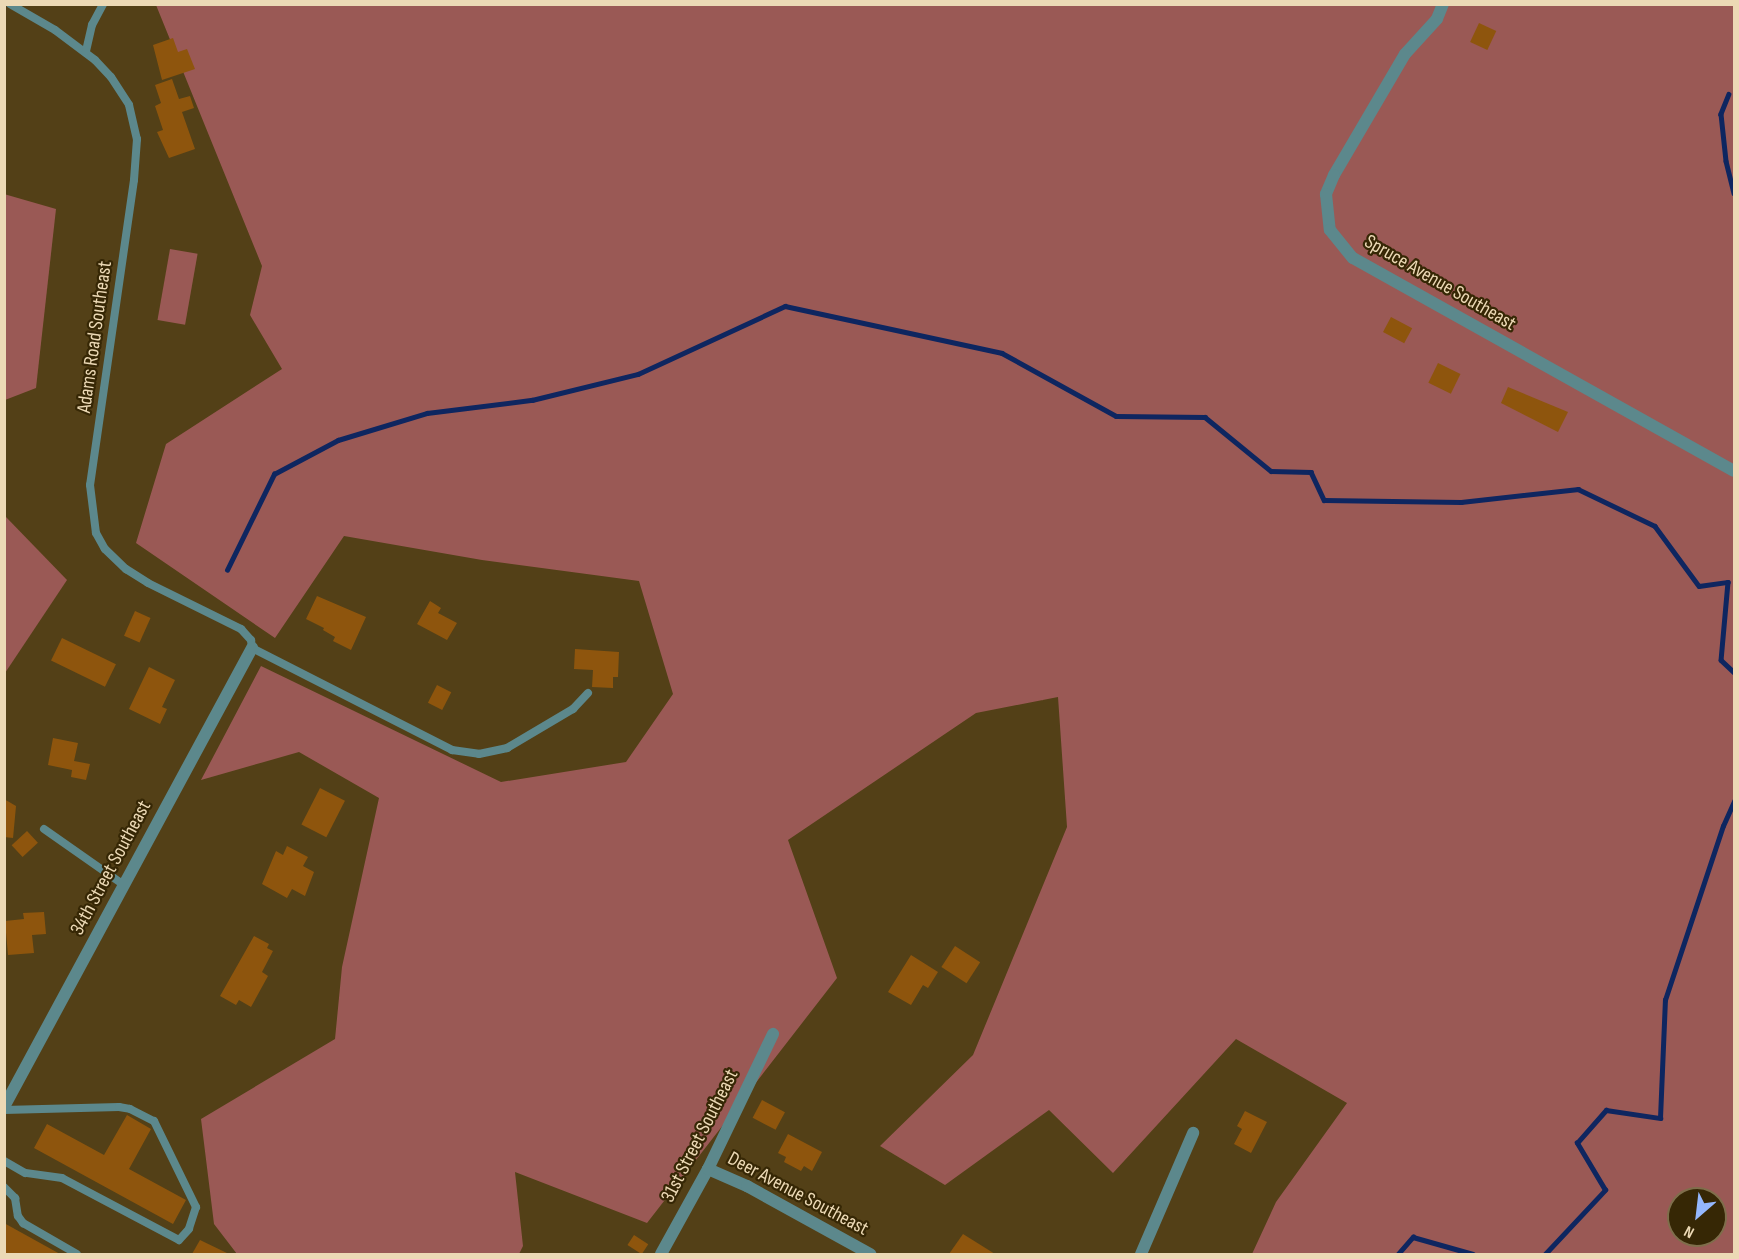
<!DOCTYPE html>
<style>
body{margin:0}
#map{position:relative;width:1739px;height:1259px;overflow:hidden;background:#534017;font-family:"Sofia Sans Condensed",sans-serif}
div>[style]{position:absolute}
.green>*{inset:0;background:#9a5955;transform-origin:0 0}
.stream>*{height:4.5px;margin:-2.25px;padding:0 2.25px;transform-origin:2.25px;border-radius:2.25px;background:#0e2660}
.building>*{inset:0;background:#8e550d;transform-origin:0 0}
.service>*{height:8px;margin:-4px;padding:0 4px;transform-origin:4px;border-radius:4px;background:#5c888c}
.minor>*{height:12px;margin:-6px;padding:0 6px;transform-origin:6px;border-radius:6px;background:#5c888c}
span{translate:-50% -50%;white-space:nowrap;text-align:center;line-height:1.15;-webkit-text-stroke:4.5px #362705;paint-order:stroke}
.street-label{font-size:20px;color:#ecd9b5}
.frame{position:absolute;inset:0;border:6px solid #ecd9b5;pointer-events:none}
.north{position:absolute;left:1667px;top:1187px;width:60px;height:60px;box-sizing:border-box;background:#362705;border:2px solid #7f6e4b;border-radius:50%;rotate:208deg;font-size:16px;font-weight:700;line-height:24px;text-align:center;color:#ecd9b5}
.north::after{content:'';display:block;margin:auto;width:21px;height:27px;background:#94b7fd;clip-path:polygon(50% 0,100% 100%,50% 72%,0 100%)}
</style>
<div id="map">
<div class="green">
<i style="clip-path:polygon(evenodd,156px 5px,1734px 5px,1734px 1254px,1252px 1254px,1276px 1202px,1347px 1103px,1236px 1039px,1113px 1173px,1049px 1110px,945px 1185px,880px 1146px,973px 1055px,1067px 827px,1058px 697px,976px 713px,788px 840px,837px 978px,647px 1223px,515px 1172px,523px 1246px,519px 1254px,237px 1254px,214px 1224px,201px 1119px,335px 1039px,342px 967px,379px 798px,299px 752px,201px 780px,261px 666px,501px 782px,626px 762px,673px 694px,639px 581px,482px 560px,344px 536px,275px 638px,136px 543px,166px 444px,282px 369px,250px 315px,262px 266px,156px 5px,1679px 1199px,1715px 1199px,1715px 1235px,1679px 1235px,1679px 1199px)"></i>
<i style="clip-path:polygon(4px 194px,56px 209px,36px 388px,5px 400px)"></i>
<i style="left:170px;top:249px;width:28px;height:72px;rotate:10deg"></i>
<i style="clip-path:polygon(5px 516px,67px 580px,5px 673px)"></i>
</div>
<div class="stream">
<i style="left:1729px;top:94px;width:22px;rotate:112deg"></i>
<i style="left:1721px;top:114px;width:47px;rotate:83.9deg"></i>
<i style="left:1726px;top:161px;width:33px;rotate:76deg"></i>
<i style="left:227px;top:570px;width:107px;rotate:-63.9deg"></i>
<i style="left:274px;top:474px;width:72px;rotate:-28deg"></i>
<i style="left:338px;top:440px;width:93px;rotate:-16.9deg"></i>
<i style="left:427px;top:413px;width:106px;rotate:-7.1deg"></i>
<i style="left:532px;top:400px;width:109px;rotate:-13.8deg"></i>
<i style="left:638px;top:374px;width:162px;rotate:-24.8deg"></i>
<i style="left:785px;top:306px;width:222px;rotate:12.2deg"></i>
<i style="left:1002px;top:353px;width:130px;rotate:28.9deg"></i>
<i style="left:1116px;top:416px;width:89px;rotate:0.6deg"></i>
<i style="left:1205px;top:417px;width:85px;rotate:39.3deg"></i>
<i style="left:1271px;top:471px;width:40px;rotate:1.4deg"></i>
<i style="left:1311px;top:472px;width:31px;rotate:65deg"></i>
<i style="left:1324px;top:500px;width:137px;rotate:0.8deg"></i>
<i style="left:1461px;top:502px;width:118px;rotate:-6.3deg"></i>
<i style="left:1578px;top:489px;width:85px;rotate:25.7deg"></i>
<i style="left:1655px;top:526px;width:74px;rotate:53.7deg"></i>
<i style="left:1699px;top:586px;width:29px;rotate:-8deg"></i>
<i style="left:1728px;top:582px;width:78px;rotate:95.1deg"></i>
<i style="left:1721px;top:660px;width:18px;rotate:43deg"></i>
<i style="left:1398px;top:1254px;width:23px;rotate:-49deg"></i>
<i style="left:1413px;top:1237px;width:62px;rotate:15.8deg"></i>
<i style="left:1545px;top:1254px;width:88px;rotate:-46.8deg"></i>
<i style="left:1605px;top:1190px;width:55px;rotate:-120.8deg"></i>
<i style="left:1577px;top:1143px;width:44px;rotate:-48.7deg"></i>
<i style="left:1606px;top:1110px;width:55px;rotate:8.4deg"></i>
<i style="left:1660px;top:1118px;width:118px;rotate:-87.6deg"></i>
<i style="left:1665px;top:1000px;width:183px;rotate:-71.6deg"></i>
<i style="left:1723px;top:826px;width:27px;rotate:-66deg"></i>
</div>
<div class="building">
<i style="left:1479px;top:23px;width:19px;height:21px;rotate:25deg"></i>
<i style="clip-path:polygon(173px 38px,178px 52px,187px 49px,195px 69px,162px 80px,153px 45px)"></i>
<i style="clip-path:polygon(172px 79px,179px 99px,190px 96px,194px 108px,182px 112px,195px 149px,169px 158px,157px 132px,163px 130px,155px 106px,161px 103px,155px 85px)"></i>
<i style="left:1391px;top:317px;width:24px;height:17px;rotate:28deg"></i>
<i style="left:1438px;top:363px;width:25px;height:22px;rotate:26deg"></i>
<i style="clip-path:polygon(1508px 387px,1568px 412px,1558px 432px,1501px 403px)"></i>
<i style="clip-path:polygon(317px 596px,366px 617px,351px 650px,333px 641px,335px 637px,323px 630px,324px 628px,306px 619px)"></i>
<i style="clip-path:polygon(430px 601px,441px 608px,438px 613px,457px 623px,447px 640px,417px 624px)"></i>
<i style="left:135px;top:611px;width:17px;height:27px;rotate:24deg"></i>
<i style="left:62px;top:638px;width:60px;height:25px;rotate:26deg"></i>
<i style="clip-path:polygon(575px 649px,619px 652px,618px 677px,613px 677px,613px 688px,592px 687px,593px 670px,574px 669px)"></i>
<i style="clip-path:polygon(149px 667px,175px 680px,162px 707px,167px 709px,160px 724px,129px 709px)"></i>
<i style="left:437px;top:685px;width:16px;height:20px;rotate:27deg"></i>
<i style="clip-path:polygon(53px 738px,78px 743px,74px 761px,90px 764px,86px 780px,71px 777px,72px 770px,48px 765px)"></i>
<i style="left:320px;top:788px;width:28px;height:41px;rotate:27deg"></i>
<i style="clip-path:polygon(4px 799px,16px 806px,13px 838px,4px 837px)"></i>
<i style="left:27px;top:831px;width:16px;height:21px;rotate:47deg"></i>
<i style="clip-path:polygon(287px 846px,308px 857px,303px 866px,314px 872px,305px 896px,292px 889px,287px 898px,262px 884px,276px 851px,283px 855px)"></i>
<i style="clip-path:polygon(44px 912px,46px 934px,32px 935px,34px 953px,8px 955px,5px 921px,24px 919px,23px 913px)"></i>
<i style="clip-path:polygon(254px 936px,269px 944px,267px 948px,273px 951px,262px 972px,268px 976px,251px 1007px,239px 1000px,236px 1005px,220px 996px)"></i>
<i style="left:955px;top:946px;width:30px;height:25px;rotate:33deg"></i>
<i style="clip-path:polygon(911px 955px,938px 972px,928px 988px,923px 985px,911px 1005px,888px 992px)"></i>
<i style="left:762px;top:1100px;width:26px;height:20px;rotate:28deg"></i>
<i style="clip-path:polygon(1245px 1111px,1267px 1122px,1251px 1153px,1234px 1144px,1242px 1129px,1237px 1126px)"></i>
<i style="clip-path:polygon(127px 1115px,151px 1129px,129px 1169px,186px 1200px,173px 1224px,34px 1148px,47px 1124px,104px 1155px)"></i>
<i style="clip-path:polygon(788px 1134px,822px 1152px,812px 1171px,804px 1166px,801px 1171px,784px 1162px,786px 1157px,778px 1153px)"></i>
<i style="clip-path:polygon(4px 1223px,60px 1254px,4px 1254px)"></i>
<i style="clip-path:polygon(963px 1234px,995px 1254px,949px 1254px)"></i>
<i style="left:634px;top:1235px;width:17px;height:12px;rotate:33deg"></i>
<i style="clip-path:polygon(200px 1240px,229px 1254px,192px 1254px)"></i>
</div>
<div class="service">
<i style="left:10px;top:4px;width:52px;rotate:30deg"></i>
<i style="left:55px;top:30px;width:50px;rotate:36.9deg"></i>
<i style="left:95px;top:60px;width:23px;rotate:47deg"></i>
<i style="left:111px;top:77px;width:33px;rotate:57deg"></i>
<i style="left:129px;top:105px;width:35px;rotate:77deg"></i>
<i style="left:137px;top:139px;width:41px;rotate:94.2deg"></i>
<i style="left:134px;top:180px;width:308px;rotate:98.2deg"></i>
<i style="left:90px;top:485px;width:48px;rotate:82.9deg"></i>
<i style="left:96px;top:533px;width:18px;rotate:61deg"></i>
<i style="left:105px;top:549px;width:29px;rotate:44deg"></i>
<i style="left:126px;top:569px;width:26px;rotate:32deg"></i>
<i style="left:148px;top:583px;width:104px;rotate:26.3deg"></i>
<i style="left:241px;top:629px;width:15px;rotate:48deg"></i>
<i style="left:251px;top:640px;width:8px;rotate:83deg"></i>
<i style="left:252px;top:648px;width:225px;rotate:27deg"></i>
<i style="left:452px;top:750px;width:27px;rotate:8deg"></i>
<i style="left:479px;top:754px;width:29px;rotate:-12deg"></i>
<i style="left:507px;top:748px;width:77px;rotate:-30.6deg"></i>
<i style="left:573px;top:709px;width:22px;rotate:-47deg"></i>
<i style="left:86px;top:51px;width:27px;rotate:-77deg"></i>
<i style="left:92px;top:25px;width:24px;rotate:-62deg"></i>
<i style="left:44px;top:829px;width:98px;rotate:35deg"></i>
<i style="left:4px;top:1110px;width:115px;rotate:-1.5deg"></i>
<i style="left:119px;top:1107px;width:11px;rotate:10deg"></i>
<i style="left:130px;top:1109px;width:27px;rotate:27deg"></i>
<i style="left:154px;top:1121px;width:96px;rotate:64deg"></i>
<i style="left:196px;top:1207px;width:23px;rotate:108deg"></i>
<i style="left:189px;top:1229px;width:15px;rotate:132deg"></i>
<i style="left:179px;top:1240px;width:132px;rotate:-152.1deg"></i>
<i style="left:62px;top:1178px;width:37px;rotate:-172deg"></i>
<i style="left:25px;top:1173px;width:24px;rotate:-150deg"></i>
<i style="left:4px;top:1187px;width:16px;rotate:45deg"></i>
<i style="left:15px;top:1198px;width:18px;rotate:81deg"></i>
<i style="left:18px;top:1216px;width:9px;rotate:54deg"></i>
<i style="left:23px;top:1223px;width:62px;rotate:29.9deg"></i>
</div>
<div class="minor">
<i style="left:1443px;top:4px;width:16px;rotate:112deg"></i>
<i style="left:1437px;top:19px;width:47px;rotate:132.4deg"></i>
<i style="left:1405px;top:54px;width:140px;rotate:120.4deg"></i>
<i style="left:1334px;top:175px;width:21px;rotate:113deg"></i>
<i style="left:1326px;top:194px;width:36px;rotate:84deg"></i>
<i style="left:1330px;top:230px;width:36px;rotate:51deg"></i>
<i style="left:1353px;top:258px;width:436px;rotate:29.2deg"></i>
<i style="left:4px;top:1107px;width:522px;rotate:-61.62deg"></i>
<i style="left:708px;top:1169px;width:43px;rotate:23.6deg"></i>
<i style="left:747px;top:1186px;width:141px;rotate:28.9deg"></i>
<i style="left:661px;top:1254px;width:97px;rotate:-61.1deg"></i>
<i style="left:708px;top:1169px;width:150px;rotate:-64.3deg"></i>
<i style="left:1141px;top:1254px;width:132px;rotate:-66.7deg"></i>
</div>
<div class="street-label">
<span style="left:1440px;top:283px;rotate:30deg">Spruce Avenue Southeast</span>
<span style="left:95px;top:337px;rotate:-82deg">Adams Road Southeast</span>
<span style="left:111px;top:868px;rotate:-62deg">34th Street Southeast</span>
<span style="left:700px;top:1136px;rotate:-63deg">31st Street Southeast</span>
<span style="left:798px;top:1194px;rotate:28deg">Deer Avenue Southeast</span>
</div>
<div class="frame"></div>
<div class="north">N</div>
</div>
